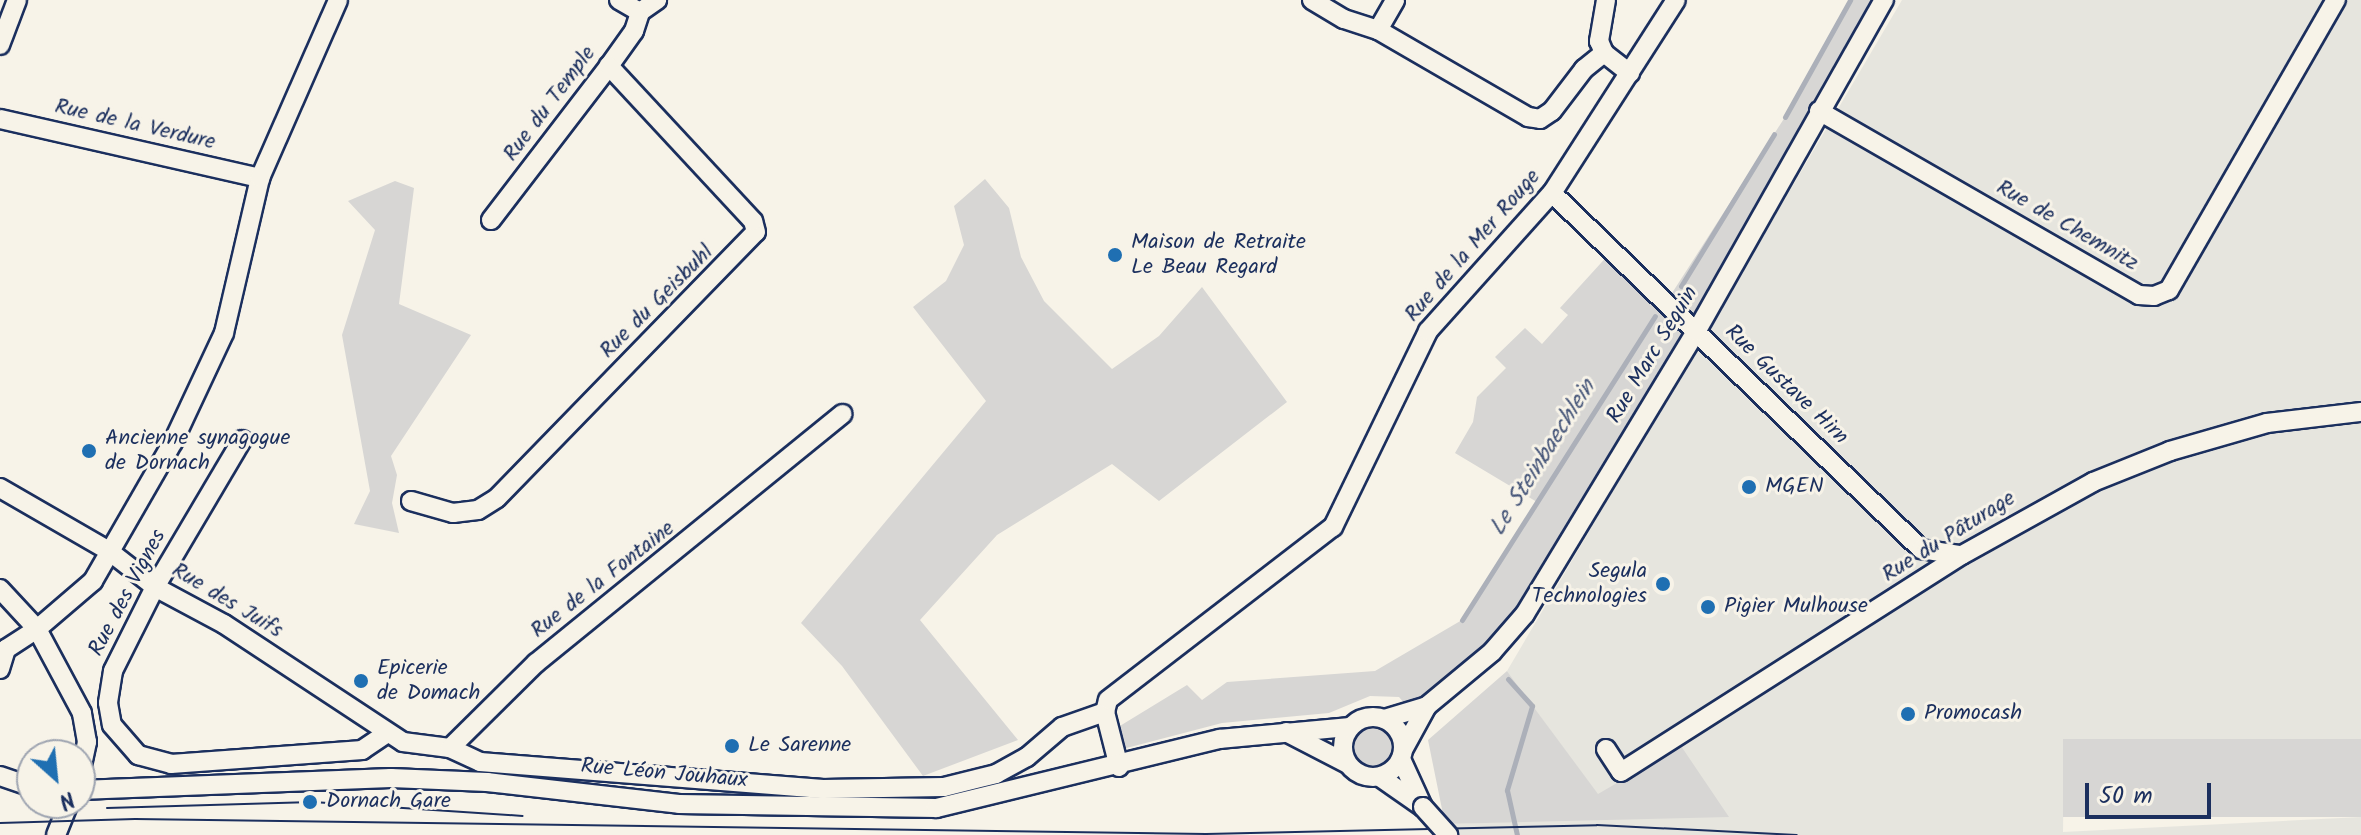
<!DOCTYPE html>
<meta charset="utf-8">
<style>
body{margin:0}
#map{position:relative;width:2361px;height:835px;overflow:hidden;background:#f7f3e8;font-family:Kalam,sans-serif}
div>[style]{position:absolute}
.built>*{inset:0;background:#e6e5de}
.green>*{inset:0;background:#d7d6d4;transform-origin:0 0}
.round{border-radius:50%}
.stream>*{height:5px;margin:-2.5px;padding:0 2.5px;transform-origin:2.5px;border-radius:2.5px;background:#acb0b9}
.roads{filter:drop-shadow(2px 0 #1b2f5e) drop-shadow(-2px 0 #1b2f5e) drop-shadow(0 2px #1b2f5e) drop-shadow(0 -2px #1b2f5e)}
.minor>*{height:18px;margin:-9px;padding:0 9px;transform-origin:9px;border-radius:9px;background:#f7f3e8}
.minor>.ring{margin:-9px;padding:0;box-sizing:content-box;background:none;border:18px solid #f7f3e8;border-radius:50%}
.tram>*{height:2px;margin:-1px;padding:0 1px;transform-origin:1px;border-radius:1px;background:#1b2f5e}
.bridges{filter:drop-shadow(2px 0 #1b2f5e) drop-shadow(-2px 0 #1b2f5e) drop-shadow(0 2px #1b2f5e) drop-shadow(0 -2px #1b2f5e)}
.minor-bridge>*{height:18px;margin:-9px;padding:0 9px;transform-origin:9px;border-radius:9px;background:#f7f3e8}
.dots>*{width:22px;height:22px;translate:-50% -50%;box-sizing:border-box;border:4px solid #f7f3e8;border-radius:50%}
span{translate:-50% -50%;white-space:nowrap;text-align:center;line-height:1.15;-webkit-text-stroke:6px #f7f3e8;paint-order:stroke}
.street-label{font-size:22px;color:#1b2f5e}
.poi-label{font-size:22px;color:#1b2f5e}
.left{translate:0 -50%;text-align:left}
.right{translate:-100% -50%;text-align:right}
.water-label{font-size:24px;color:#465679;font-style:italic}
.north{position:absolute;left:16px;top:739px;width:80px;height:80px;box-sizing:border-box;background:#f7f3e8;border:2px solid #9fa5b1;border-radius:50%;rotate:153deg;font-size:22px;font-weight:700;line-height:32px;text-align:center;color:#1b2f5e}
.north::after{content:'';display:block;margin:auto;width:28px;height:36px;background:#1f6fb2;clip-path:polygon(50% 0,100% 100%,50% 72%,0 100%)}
.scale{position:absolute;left:2085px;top:783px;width:126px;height:36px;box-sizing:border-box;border:4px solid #1b2f5e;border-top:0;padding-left:10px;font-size:24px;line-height:28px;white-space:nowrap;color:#1b2f5e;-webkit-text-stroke:6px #f7f3e8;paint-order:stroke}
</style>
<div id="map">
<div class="built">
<i style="clip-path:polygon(1902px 0,2361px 0,2361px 739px,2064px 758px,2063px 832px,2361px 817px,2361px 835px,1444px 835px,1445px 824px,1502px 822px,1598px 795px,1507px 671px)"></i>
</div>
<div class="green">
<i style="clip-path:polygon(1850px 0,1884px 0,1525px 614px,1411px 711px,1399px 697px,1370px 696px,1329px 713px,1222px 723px,1115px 751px,1110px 732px,1187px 685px,1202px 700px,1227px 682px,1375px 671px,1462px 620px,1537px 502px,1455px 453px,1473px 422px,1477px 397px,1506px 368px,1495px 357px,1525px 328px,1542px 344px,1568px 315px,1560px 308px,1611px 252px,1665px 304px,1785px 117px)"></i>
<i style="clip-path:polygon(985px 179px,1009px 208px,1021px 257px,1044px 301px,1112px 369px,1159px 336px,1202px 287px,1287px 402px,1159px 501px,1112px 464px,997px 535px,920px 620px,1018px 740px,923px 776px,842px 666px,801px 623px,986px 401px,913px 307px,946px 281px,964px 245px,954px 206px)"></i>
<i style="clip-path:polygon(395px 181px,414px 188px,399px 304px,471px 335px,391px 456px,397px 475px,392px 503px,399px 533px,354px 524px,370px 491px,342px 335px,375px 230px,348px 201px)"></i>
<i style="clip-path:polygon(1507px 671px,1598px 794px,1681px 746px,1729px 817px,1445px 824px,1428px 740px)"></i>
<i class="round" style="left:1354px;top:726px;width:42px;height:42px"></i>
<i style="left:2361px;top:739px;width:78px;height:298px;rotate:90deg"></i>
</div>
<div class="stream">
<i style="left:1785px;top:117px;width:134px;rotate:-60.9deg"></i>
<i style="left:1681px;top:286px;width:178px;rotate:-58.5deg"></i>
<i style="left:1462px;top:620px;width:360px;rotate:-57.6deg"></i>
<i style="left:1508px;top:679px;width:36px;rotate:48deg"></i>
<i style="left:1532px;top:706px;width:88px;rotate:106.6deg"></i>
<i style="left:1507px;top:790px;width:46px;rotate:77.5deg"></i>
</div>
<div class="roads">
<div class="minor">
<i style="left:619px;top:0;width:24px;rotate:30deg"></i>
<i style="left:1312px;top:0;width:37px;rotate:31deg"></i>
<i style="left:1344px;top:19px;width:36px;rotate:18deg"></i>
<i style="left:1378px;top:30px;width:173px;rotate:30.1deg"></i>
<i style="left:1528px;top:117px;width:12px;rotate:9deg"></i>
<i style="left:1540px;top:119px;width:14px;rotate:-34deg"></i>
<i style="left:1552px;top:111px;width:53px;rotate:-52.7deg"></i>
<i style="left:1584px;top:69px;width:26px;rotate:-39deg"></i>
<i style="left:1606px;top:0;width:42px;rotate:99.7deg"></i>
<i style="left:1599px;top:41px;width:13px;rotate:67deg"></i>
<i style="left:1604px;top:53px;width:33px;rotate:38deg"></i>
<i style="left:640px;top:12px;width:21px;rotate:-35deg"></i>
<i style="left:1378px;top:30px;width:34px;rotate:-60deg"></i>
<i style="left:0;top:45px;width:48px;rotate:-69.3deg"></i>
<i style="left:1819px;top:111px;width:369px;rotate:29.9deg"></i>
<i style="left:2139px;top:295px;width:15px;rotate:4deg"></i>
<i style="left:2154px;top:296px;width:16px;rotate:-22deg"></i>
<i style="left:2169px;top:290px;width:335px;rotate:-60.1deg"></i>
<i style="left:0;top:119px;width:267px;rotate:12.8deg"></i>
<i style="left:1552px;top:193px;width:513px;rotate:43.97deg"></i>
<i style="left:1921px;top:549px;width:39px;rotate:9deg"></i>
<i style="left:491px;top:220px;width:194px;rotate:-52.5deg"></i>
<i style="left:609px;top:66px;width:43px;rotate:-54.5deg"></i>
<i style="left:634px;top:31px;width:20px;rotate:-72deg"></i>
<i style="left:242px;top:440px;width:171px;rotate:120.6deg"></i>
<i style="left:155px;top:587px;width:94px;rotate:116.6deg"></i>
<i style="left:113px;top:671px;width:32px;rotate:99deg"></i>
<i style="left:108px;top:703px;width:22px;rotate:80deg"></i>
<i style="left:112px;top:725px;width:40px;rotate:49deg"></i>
<i style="left:138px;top:755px;width:34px;rotate:15deg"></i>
<i style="left:171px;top:764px;width:192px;rotate:-4.2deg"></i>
<i style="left:362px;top:750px;width:30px;rotate:-34deg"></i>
<i style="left:0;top:488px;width:126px;rotate:30deg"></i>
<i style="left:109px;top:551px;width:58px;rotate:38deg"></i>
<i style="left:155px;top:587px;width:78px;rotate:28.2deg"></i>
<i style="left:224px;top:624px;width:214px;rotate:33.4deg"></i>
<i style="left:403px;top:742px;width:47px;rotate:7.3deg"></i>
<i style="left:450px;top:748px;width:33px;rotate:25deg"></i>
<i style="left:480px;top:762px;width:344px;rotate:4.5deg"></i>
<i style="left:823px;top:789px;width:121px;rotate:-0.9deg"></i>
<i style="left:944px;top:787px;width:54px;rotate:-14deg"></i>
<i style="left:996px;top:774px;width:35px;rotate:-29deg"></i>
<i style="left:1027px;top:757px;width:46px;rotate:-40.6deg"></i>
<i style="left:1062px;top:727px;width:46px;rotate:-19.2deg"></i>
<i style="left:411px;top:501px;width:44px;rotate:15.9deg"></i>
<i style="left:453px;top:513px;width:25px;rotate:-7deg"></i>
<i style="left:478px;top:510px;width:22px;rotate:-32deg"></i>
<i style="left:497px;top:498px;width:371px;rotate:-45.8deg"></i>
<i style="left:756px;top:232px;width:11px;rotate:-105deg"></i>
<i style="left:753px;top:221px;width:212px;rotate:-132.9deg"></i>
<i style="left:0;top:589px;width:54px;rotate:47.2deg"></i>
<i style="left:37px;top:629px;width:37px;rotate:147deg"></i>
<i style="left:6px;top:649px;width:21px;rotate:107deg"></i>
<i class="ring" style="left:1343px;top:717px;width:42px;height:42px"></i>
<i style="left:1384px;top:719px;width:45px;rotate:-16.8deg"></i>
<i style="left:1427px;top:706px;width:85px;rotate:-39.7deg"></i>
<i style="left:1492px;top:652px;width:50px;rotate:-49deg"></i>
<i style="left:1525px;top:614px;width:330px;rotate:-58.8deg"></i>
<i style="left:1696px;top:332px;width:382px;rotate:-60.5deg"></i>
<i style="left:1286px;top:732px;width:68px;rotate:27.3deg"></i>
<i style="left:450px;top:748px;width:121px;rotate:-44.7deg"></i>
<i style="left:536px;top:663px;width:395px;rotate:-39.1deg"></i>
<i style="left:1606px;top:749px;width:27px;rotate:57deg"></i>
<i style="left:1621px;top:772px;width:404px;rotate:-32.5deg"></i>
<i style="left:1962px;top:555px;width:150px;rotate:-29.1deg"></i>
<i style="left:2093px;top:482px;width:83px;rotate:-21.9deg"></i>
<i style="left:2170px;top:451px;width:101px;rotate:-16.1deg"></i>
<i style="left:2267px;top:423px;width:95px;rotate:-6.7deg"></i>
<i style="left:1403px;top:750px;width:50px;rotate:-61.4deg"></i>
<i style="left:1401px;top:759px;width:53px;rotate:65.4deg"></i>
<i style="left:1119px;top:767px;width:57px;rotate:-104.3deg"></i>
<i style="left:1105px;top:712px;width:12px;rotate:-76deg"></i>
<i style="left:1108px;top:700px;width:284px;rotate:-37.6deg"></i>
<i style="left:1333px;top:527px;width:218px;rotate:-64.1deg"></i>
<i style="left:1428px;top:331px;width:186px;rotate:-48.1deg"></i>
<i style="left:1552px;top:193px;width:229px;rotate:-57.3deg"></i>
<i style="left:80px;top:775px;width:34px;rotate:-78deg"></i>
<i style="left:87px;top:742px;width:29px;rotate:-100deg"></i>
<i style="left:82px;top:713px;width:95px;rotate:-118.2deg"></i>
<i style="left:37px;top:629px;width:74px;rotate:-40.6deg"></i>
<i style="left:93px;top:581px;width:160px;rotate:-60.1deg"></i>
<i style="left:173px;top:442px;width:120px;rotate:-64.9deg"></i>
<i style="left:224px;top:333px;width:159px;rotate:-76.9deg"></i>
<i style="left:260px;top:178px;width:194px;rotate:-66.3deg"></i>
<i style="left:0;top:776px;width:34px;rotate:19deg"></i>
<i style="left:1380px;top:777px;width:52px;rotate:34.9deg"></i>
<i style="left:80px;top:790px;width:311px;rotate:-2.2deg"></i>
<i style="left:391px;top:778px;width:96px;rotate:2.4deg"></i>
<i style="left:487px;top:782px;width:193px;rotate:6.5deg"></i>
<i style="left:679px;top:804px;width:257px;rotate:0.9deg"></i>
<i style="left:936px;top:808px;width:292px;rotate:-13.7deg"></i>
<i style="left:1220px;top:739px;width:130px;rotate:-5.3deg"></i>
<i style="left:56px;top:835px;width:35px;rotate:-68deg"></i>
</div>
</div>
<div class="tram">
<i style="left:107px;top:808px;width:206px;rotate:-1.7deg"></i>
<i style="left:313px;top:802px;width:210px;rotate:3.8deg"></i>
<i style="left:0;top:823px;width:135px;rotate:-1.7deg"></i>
<i style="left:135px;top:819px;width:1071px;rotate:0.8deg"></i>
<i style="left:1206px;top:834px;width:391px;rotate:-1.3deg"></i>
<i style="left:1597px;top:825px;width:200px;rotate:2.9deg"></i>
</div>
<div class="bridges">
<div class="minor-bridge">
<i style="left:1423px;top:807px;width:38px;rotate:48deg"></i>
</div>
</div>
<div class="dots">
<i style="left:1115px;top:255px;background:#1f6fb2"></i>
<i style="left:89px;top:451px;background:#1f6fb2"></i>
<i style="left:1749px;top:487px;background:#1f6fb2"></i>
<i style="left:1663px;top:584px;background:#1f6fb2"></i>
<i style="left:1708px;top:607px;background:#1f6fb2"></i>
<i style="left:361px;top:681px;background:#1f6fb2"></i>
<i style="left:1908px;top:714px;background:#1f6fb2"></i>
<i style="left:732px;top:746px;background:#1f6fb2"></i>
<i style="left:310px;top:802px;background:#1f6fb2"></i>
</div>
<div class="street-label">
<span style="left:550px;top:104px;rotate:-53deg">Rue du Temple</span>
<span style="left:135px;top:125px;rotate:13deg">Rue de la Verdure</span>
<span style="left:2067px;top:226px;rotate:30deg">Rue de Chemnitz</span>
<span style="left:1473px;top:246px;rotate:-49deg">Rue de la Mer Rouge</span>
<span style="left:657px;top:302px;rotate:-45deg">Rue du Geisbuhl</span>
<span style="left:1653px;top:355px;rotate:-59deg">Rue Marc Seguin</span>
<span style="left:1786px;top:385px;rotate:44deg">Rue Gustave Hirn</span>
<span style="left:1949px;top:537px;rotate:-32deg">Rue du Pâturage</span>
<span style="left:603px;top:580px;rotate:-38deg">Rue de la Fontaine</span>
<span style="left:128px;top:593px;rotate:-62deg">Rue des Vignes</span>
<span style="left:227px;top:601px;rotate:31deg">Rue des Juifs</span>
<span style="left:664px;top:774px;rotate:5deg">Rue Léon Jouhaux</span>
</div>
<div class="poi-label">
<span class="left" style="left:1131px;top:255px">Maison de Retraite<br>Le Beau Regard</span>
<span class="left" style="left:105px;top:451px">Ancienne synagogue<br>de Dornach</span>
<span class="left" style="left:1765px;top:487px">MGEN</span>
<span class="right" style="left:1647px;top:584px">Segula<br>Technologies</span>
<span class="left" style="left:1724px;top:607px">Pigier Mulhouse</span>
<span class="left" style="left:377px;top:681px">Epicerie<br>de Domach</span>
<span class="left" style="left:1924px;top:714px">Promocash</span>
<span class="left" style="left:748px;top:746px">Le Sarenne</span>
<span class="left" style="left:326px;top:802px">Dornach Gare</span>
</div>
<div class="water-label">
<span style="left:1543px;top:458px;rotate:-58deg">Le Steinbaechlein</span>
</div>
<div class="north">N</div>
<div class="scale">50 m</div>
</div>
